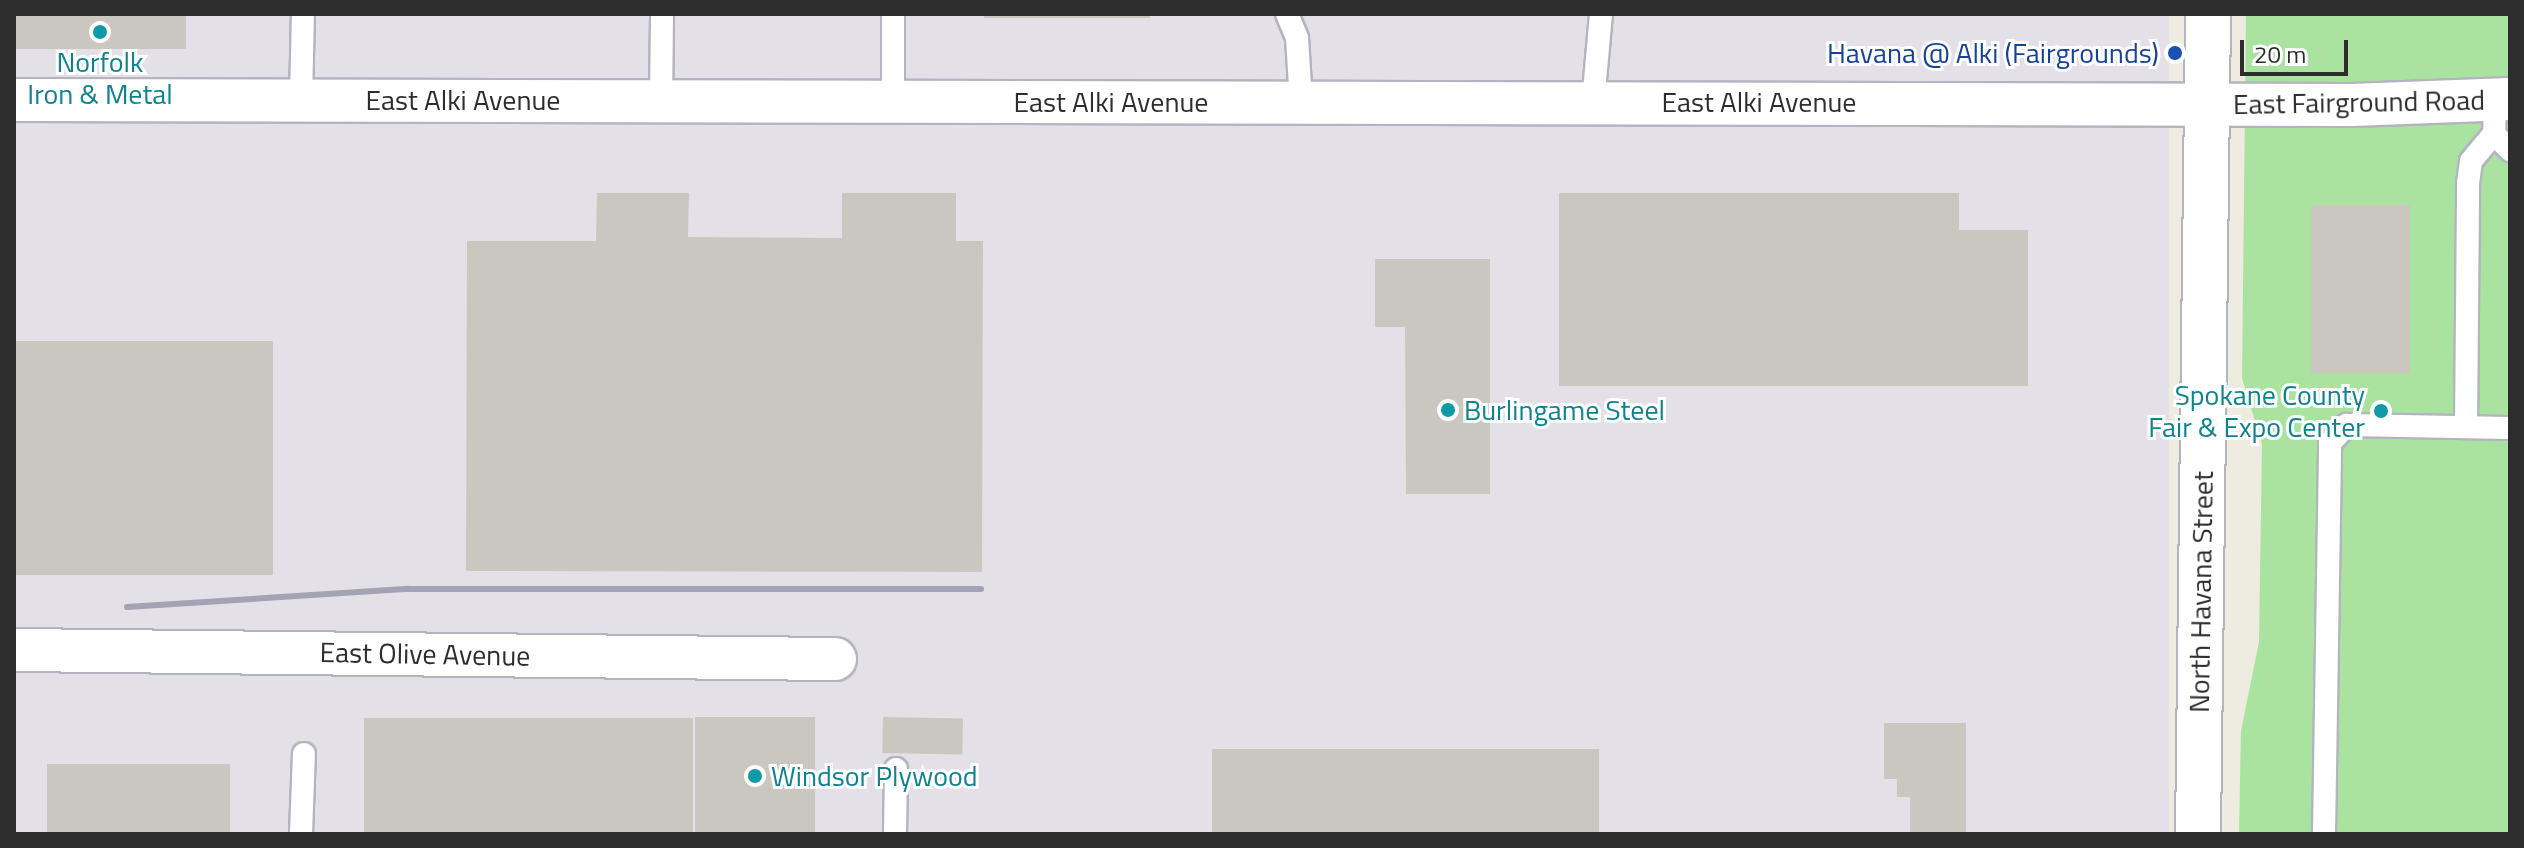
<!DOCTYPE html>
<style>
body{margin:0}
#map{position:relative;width:2524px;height:848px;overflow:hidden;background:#eeebe1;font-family:"Titillium Web",sans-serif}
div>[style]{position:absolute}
.industrial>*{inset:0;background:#e4e0e7;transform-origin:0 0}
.green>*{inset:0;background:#aae2a0}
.building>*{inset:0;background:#cac7c0;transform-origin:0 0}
.roads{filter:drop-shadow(2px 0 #b4b4c0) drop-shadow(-2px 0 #b4b4c0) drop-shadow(0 2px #b4b4c0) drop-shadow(0 -2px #b4b4c0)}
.service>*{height:22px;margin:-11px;padding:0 11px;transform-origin:11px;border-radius:11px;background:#fff}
.minor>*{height:42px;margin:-21px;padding:0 21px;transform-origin:21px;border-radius:21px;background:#fff}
.tertiary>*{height:44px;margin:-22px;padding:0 22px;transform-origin:22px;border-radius:22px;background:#fff}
.rail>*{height:6px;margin:-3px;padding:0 3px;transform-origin:3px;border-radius:3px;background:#a4a3b6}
.dots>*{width:22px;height:22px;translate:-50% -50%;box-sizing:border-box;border:4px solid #fff;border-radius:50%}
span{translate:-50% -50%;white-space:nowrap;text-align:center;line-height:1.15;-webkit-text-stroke:6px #fff;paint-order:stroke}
.transit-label{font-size:28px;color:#164399}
.right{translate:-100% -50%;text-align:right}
.culture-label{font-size:28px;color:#0d838f}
.left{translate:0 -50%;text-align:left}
.street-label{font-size:28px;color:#2d2d2d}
.frame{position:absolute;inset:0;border:16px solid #2d2d2d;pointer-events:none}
.scale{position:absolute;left:2240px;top:40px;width:108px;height:36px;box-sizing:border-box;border:4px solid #2d2d2d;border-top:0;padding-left:10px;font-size:24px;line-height:28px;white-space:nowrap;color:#2d2d2d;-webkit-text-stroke:6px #fff;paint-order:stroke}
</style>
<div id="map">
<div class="industrial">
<i style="left:14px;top:14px;width:2155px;height:820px"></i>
</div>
<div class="green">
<i style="clip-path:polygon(2246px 14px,2510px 14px,2510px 834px,2239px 834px,2241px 731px,2259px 642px,2262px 444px,2242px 378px)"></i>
</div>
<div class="building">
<i style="left:14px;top:14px;width:172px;height:35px"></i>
<i style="left:984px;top:14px;width:166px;height:4px"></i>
<i style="clip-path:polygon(597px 193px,689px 193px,688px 237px,842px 238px,842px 193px,956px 193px,956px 241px,983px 241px,982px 572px,466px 571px,467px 241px,596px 241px)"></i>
<i style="clip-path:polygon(1559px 193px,1959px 193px,1959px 230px,2028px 230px,2028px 386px,1559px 386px)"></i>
<i style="left:2311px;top:205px;width:99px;height:168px"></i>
<i style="clip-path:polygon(1375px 259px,1490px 259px,1490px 494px,1406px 494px,1405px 327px,1375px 327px)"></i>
<i style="left:14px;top:341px;width:259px;height:234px"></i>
<i style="left:695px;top:717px;width:120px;height:117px"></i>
<i style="left:883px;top:717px;width:80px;height:36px;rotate:1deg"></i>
<i style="left:364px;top:718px;width:329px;height:116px"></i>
<i style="clip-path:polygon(1884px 723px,1966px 723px,1966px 834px,1910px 834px,1910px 797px,1897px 797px,1897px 779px,1884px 779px)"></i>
<i style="left:1212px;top:749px;width:387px;height:85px"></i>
<i style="left:47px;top:764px;width:183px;height:70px"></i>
</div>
<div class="roads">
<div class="service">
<i style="left:1287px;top:14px;width:26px;rotate:67deg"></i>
<i style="left:1297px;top:38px;width:64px;rotate:86.4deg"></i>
<i style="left:301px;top:100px;width:86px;rotate:-88.7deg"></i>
<i style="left:661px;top:100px;width:86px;rotate:-89.3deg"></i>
<i style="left:893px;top:101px;width:87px;rotate:-90deg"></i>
<i style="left:1593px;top:102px;width:88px;rotate:-84.8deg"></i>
<i style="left:2494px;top:134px;width:23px;rotate:45deg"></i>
<i style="left:2466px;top:427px;width:244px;rotate:-89.5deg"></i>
<i style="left:2468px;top:183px;width:22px;rotate:-82deg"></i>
<i style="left:2471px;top:161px;width:35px;rotate:-50deg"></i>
<i style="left:2494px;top:134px;width:33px;rotate:-88deg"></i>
<i style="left:301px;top:834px;width:80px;rotate:-87.9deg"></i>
<i style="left:895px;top:834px;width:65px;rotate:-89.1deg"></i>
<i style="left:2324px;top:834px;width:391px;rotate:-89.1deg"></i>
<i style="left:2330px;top:443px;width:25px;rotate:-47deg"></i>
<i style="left:2347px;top:425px;width:163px;rotate:1.1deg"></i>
</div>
<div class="minor">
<i style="left:14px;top:100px;width:2338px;rotate:0.12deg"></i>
<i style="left:2352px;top:105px;width:158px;rotate:-2.2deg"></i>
<i style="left:14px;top:650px;width:821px;rotate:0.63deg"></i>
</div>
<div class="tertiary">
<i style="left:2198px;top:834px;width:820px;rotate:-89.3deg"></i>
</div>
</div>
<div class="rail">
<i style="left:127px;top:607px;width:282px;rotate:-3.7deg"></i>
<i style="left:408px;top:589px;width:573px"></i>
</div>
<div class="dots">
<i style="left:100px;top:32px;background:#0f9aa8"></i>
<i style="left:2175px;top:53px;background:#1a4fb4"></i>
<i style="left:1448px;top:410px;background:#0f9aa8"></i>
<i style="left:2381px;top:411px;background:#0f9aa8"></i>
<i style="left:755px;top:776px;background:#0f9aa8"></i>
</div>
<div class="transit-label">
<span class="right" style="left:2159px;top:53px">Havana @ Alki (Fairgrounds)</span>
</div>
<div class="culture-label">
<span style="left:100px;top:78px">Norfolk<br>Iron &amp; Metal</span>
<span class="right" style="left:2365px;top:411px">Spokane County<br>Fair &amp; Expo Center</span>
<span class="left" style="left:1464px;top:410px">Burlingame Steel</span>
<span class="left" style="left:771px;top:776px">Windsor Plywood</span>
</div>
<div class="street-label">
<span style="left:463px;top:100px">East Alki Avenue</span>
<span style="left:1111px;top:102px">East Alki Avenue</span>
<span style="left:1759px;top:102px">East Alki Avenue</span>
<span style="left:2359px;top:102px;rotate:-1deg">East Fairground Road</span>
<span style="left:2201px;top:592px;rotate:-89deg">North Havana Street</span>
<span style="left:425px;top:654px;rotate:1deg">East Olive Avenue</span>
</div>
<div class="frame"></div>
<div class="scale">20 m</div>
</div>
